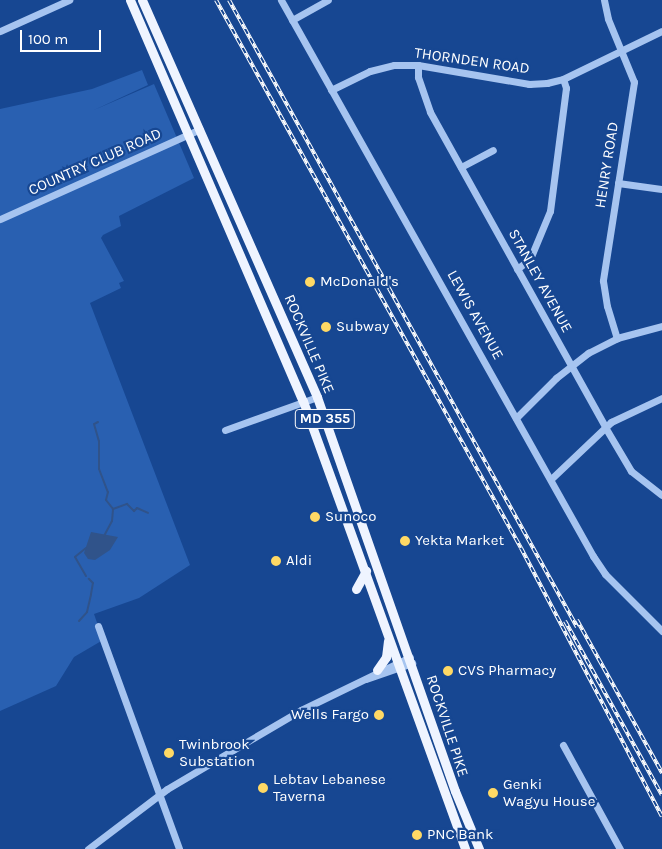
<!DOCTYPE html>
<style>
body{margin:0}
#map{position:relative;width:662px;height:849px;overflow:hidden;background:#174792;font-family:Karla,sans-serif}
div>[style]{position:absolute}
.green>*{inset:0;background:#2960b1}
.water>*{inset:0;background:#30538a}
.stream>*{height:2px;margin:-1px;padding:0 1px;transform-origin:1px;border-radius:1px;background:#30538a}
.minor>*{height:7px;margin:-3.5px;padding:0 3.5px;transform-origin:3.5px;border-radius:3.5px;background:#a6c4f0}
.major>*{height:9px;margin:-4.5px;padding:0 4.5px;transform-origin:4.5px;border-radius:4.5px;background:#eff4ff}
.rail>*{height:4px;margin-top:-2px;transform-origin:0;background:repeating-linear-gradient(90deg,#174792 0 5.5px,#fff 0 11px);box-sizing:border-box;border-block:1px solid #fff}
.dots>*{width:14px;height:14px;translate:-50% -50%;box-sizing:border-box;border:2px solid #174792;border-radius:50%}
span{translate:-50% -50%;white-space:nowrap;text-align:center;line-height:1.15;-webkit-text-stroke:4.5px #174792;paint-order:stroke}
.shield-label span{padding:1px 4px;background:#174792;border:1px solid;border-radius:4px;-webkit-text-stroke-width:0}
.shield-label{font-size:14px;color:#fff;font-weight:700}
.street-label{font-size:15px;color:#fff}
.poi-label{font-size:15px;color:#fff}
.left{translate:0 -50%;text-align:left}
.right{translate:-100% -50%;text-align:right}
.scale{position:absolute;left:20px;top:30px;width:81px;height:22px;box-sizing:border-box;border:2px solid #fff;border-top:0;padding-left:6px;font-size:15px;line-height:18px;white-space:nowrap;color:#fff;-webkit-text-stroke:4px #174792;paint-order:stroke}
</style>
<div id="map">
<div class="green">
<i style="clip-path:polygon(142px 70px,148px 85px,94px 110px,154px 84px,194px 178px,119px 216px,121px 226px,103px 235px,101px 238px,124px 281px,119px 283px,121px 288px,90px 303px,190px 565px,139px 598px,94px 614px,103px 640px,74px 657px,56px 686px,0 711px,0 109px,92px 89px)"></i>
</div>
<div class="water">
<i style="clip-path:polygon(91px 532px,118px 537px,110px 550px,95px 560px,88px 559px,84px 553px)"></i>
</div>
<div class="stream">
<i style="left:98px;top:422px;width:4px;rotate:153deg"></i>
<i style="left:94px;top:424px;width:18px;rotate:74deg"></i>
<i style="left:99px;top:441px;width:28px;rotate:90deg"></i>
<i style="left:99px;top:469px;width:25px;rotate:69deg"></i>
<i style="left:108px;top:492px;width:8px;rotate:104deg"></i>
<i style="left:106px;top:500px;width:11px;rotate:52deg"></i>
<i style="left:104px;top:536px;width:17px;rotate:-62deg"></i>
<i style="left:112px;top:521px;width:12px;rotate:-85deg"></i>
<i style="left:113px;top:509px;width:15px;rotate:-20deg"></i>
<i style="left:127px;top:504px;width:10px;rotate:45deg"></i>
<i style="left:134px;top:511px;width:4px;rotate:-45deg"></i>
<i style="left:137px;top:508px;width:12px;rotate:24deg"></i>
<i style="left:86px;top:548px;width:14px;rotate:141deg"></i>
<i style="left:75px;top:557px;width:22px;rotate:60deg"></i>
<i style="left:79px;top:621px;width:12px;rotate:-48deg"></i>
<i style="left:87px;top:612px;width:18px;rotate:-77deg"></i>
<i style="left:91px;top:594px;width:11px;rotate:-80deg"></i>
<i style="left:93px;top:583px;width:6px;rotate:-135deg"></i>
</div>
<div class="minor">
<i style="left:281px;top:0;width:638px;rotate:60.7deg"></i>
<i style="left:593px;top:556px;width:22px;rotate:56deg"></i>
<i style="left:605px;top:574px;width:81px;rotate:45deg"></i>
<i style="left:604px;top:0;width:19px;rotate:78deg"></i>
<i style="left:608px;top:19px;width:68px;rotate:67.6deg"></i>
<i style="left:634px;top:82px;width:201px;rotate:98.9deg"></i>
<i style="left:603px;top:281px;width:25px;rotate:81deg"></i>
<i style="left:607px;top:306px;width:34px;rotate:73deg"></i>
<i style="left:292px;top:20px;width:41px;rotate:-29.1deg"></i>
<i style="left:0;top:31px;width:76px;rotate:-24.2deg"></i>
<i style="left:418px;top:65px;width:12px;rotate:90deg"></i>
<i style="left:418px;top:77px;width:37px;rotate:71deg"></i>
<i style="left:430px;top:112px;width:360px;rotate:60.9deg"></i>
<i style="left:605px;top:427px;width:51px;rotate:59.4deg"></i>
<i style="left:631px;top:471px;width:39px;rotate:38deg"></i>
<i style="left:331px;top:90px;width:43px;rotate:-26deg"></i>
<i style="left:370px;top:71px;width:25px;rotate:-14deg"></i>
<i style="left:394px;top:65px;width:24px"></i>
<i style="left:418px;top:65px;width:113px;rotate:9.7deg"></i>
<i style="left:529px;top:84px;width:18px;rotate:-3deg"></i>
<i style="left:547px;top:83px;width:16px;rotate:-14deg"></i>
<i style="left:563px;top:79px;width:110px;rotate:-25.9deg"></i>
<i style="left:461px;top:167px;width:36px;rotate:-28deg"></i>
<i style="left:618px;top:183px;width:44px;rotate:7.8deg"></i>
<i style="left:0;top:219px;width:219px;rotate:-24.2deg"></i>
<i style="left:517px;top:269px;width:16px;rotate:-38deg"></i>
<i style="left:530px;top:259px;width:52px;rotate:-67.4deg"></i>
<i style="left:550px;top:211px;width:124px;rotate:-82.6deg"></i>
<i style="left:566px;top:88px;width:9px;rotate:-108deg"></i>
<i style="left:516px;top:418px;width:57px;rotate:-45deg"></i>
<i style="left:556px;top:378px;width:41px;rotate:-38deg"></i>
<i style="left:588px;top:353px;width:33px;rotate:-27deg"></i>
<i style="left:617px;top:338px;width:47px;rotate:-14.9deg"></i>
<i style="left:225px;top:430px;width:98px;rotate:-19.7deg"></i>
<i style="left:551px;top:479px;width:83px;rotate:-43.5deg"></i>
<i style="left:611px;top:422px;width:56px;rotate:-25.2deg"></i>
<i style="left:98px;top:626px;width:237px;rotate:70deg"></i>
<i style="left:366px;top:679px;width:49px;rotate:-19.2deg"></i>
<i style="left:563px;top:745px;width:119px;rotate:61.3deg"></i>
<i style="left:88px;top:849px;width:99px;rotate:-37.2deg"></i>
<i style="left:167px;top:789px;width:77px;rotate:-30.6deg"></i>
<i style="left:233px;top:750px;width:79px;rotate:-30.5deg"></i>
<i style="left:301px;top:710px;width:121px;rotate:-25.9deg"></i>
</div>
<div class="major">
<i style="left:130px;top:0;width:437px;rotate:66.7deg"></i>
<i style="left:303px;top:401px;width:476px;rotate:70.1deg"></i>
<i style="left:142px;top:0;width:434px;rotate:66.2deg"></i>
<i style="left:317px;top:397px;width:417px;rotate:70.7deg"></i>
<i style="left:455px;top:791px;width:63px;rotate:67.5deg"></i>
<i style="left:356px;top:589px;width:21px;rotate:-61deg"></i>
<i style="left:377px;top:670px;width:16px;rotate:-55deg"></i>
<i style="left:386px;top:657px;width:16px;rotate:-83deg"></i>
</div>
<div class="rail">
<i style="left:216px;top:0;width:627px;rotate:60.9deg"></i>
<i style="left:521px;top:548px;width:303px;rotate:62.3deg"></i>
<i style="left:229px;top:0;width:717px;rotate:60.97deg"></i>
<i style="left:577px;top:620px;width:175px;rotate:60.9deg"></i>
<i style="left:565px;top:621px;width:199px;rotate:60.9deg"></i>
</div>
<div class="dots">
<i style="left:310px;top:282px;background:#ffd965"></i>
<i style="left:326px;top:327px;background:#ffd965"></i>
<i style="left:315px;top:517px;background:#ffd965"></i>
<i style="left:405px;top:541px;background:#ffd965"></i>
<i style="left:276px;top:561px;background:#ffd965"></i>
<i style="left:448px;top:671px;background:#ffd965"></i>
<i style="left:379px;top:715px;background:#ffd965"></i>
<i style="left:169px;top:753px;background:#ffd965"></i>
<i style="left:263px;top:788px;background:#ffd965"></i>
<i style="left:493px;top:793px;background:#ffd965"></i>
<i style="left:417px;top:835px;background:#ffd965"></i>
</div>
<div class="shield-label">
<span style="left:325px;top:419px">MD 355</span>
</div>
<div class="street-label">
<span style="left:472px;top:61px;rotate:8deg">THORNDEN ROAD</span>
<span style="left:95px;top:162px;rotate:-24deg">COUNTRY CLUB ROAD</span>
<span style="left:607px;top:165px;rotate:-81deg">HENRY ROAD</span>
<span style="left:540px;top:281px;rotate:61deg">STANLEY AVENUE</span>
<span style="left:475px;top:315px;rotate:61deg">LEWIS AVENUE</span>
<span style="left:309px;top:344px;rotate:67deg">ROCKVILLE PIKE</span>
<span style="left:447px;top:726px;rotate:72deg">ROCKVILLE PIKE</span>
</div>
<div class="poi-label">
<span class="left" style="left:320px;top:282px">McDonald's</span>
<span class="left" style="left:336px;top:327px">Subway</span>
<span class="left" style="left:325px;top:517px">Sunoco</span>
<span class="left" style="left:415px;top:541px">Yekta Market</span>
<span class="left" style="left:286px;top:561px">Aldi</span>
<span class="left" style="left:458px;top:671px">CVS Pharmacy</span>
<span class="right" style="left:369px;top:715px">Wells Fargo</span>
<span class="left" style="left:179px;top:753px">Twinbrook<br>Substation</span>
<span class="left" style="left:273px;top:788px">Lebtav Lebanese<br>Taverna</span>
<span class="left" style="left:503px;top:793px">Genki<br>Wagyu House</span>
<span class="left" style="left:427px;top:835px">PNC Bank</span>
</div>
<div class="scale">100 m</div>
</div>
